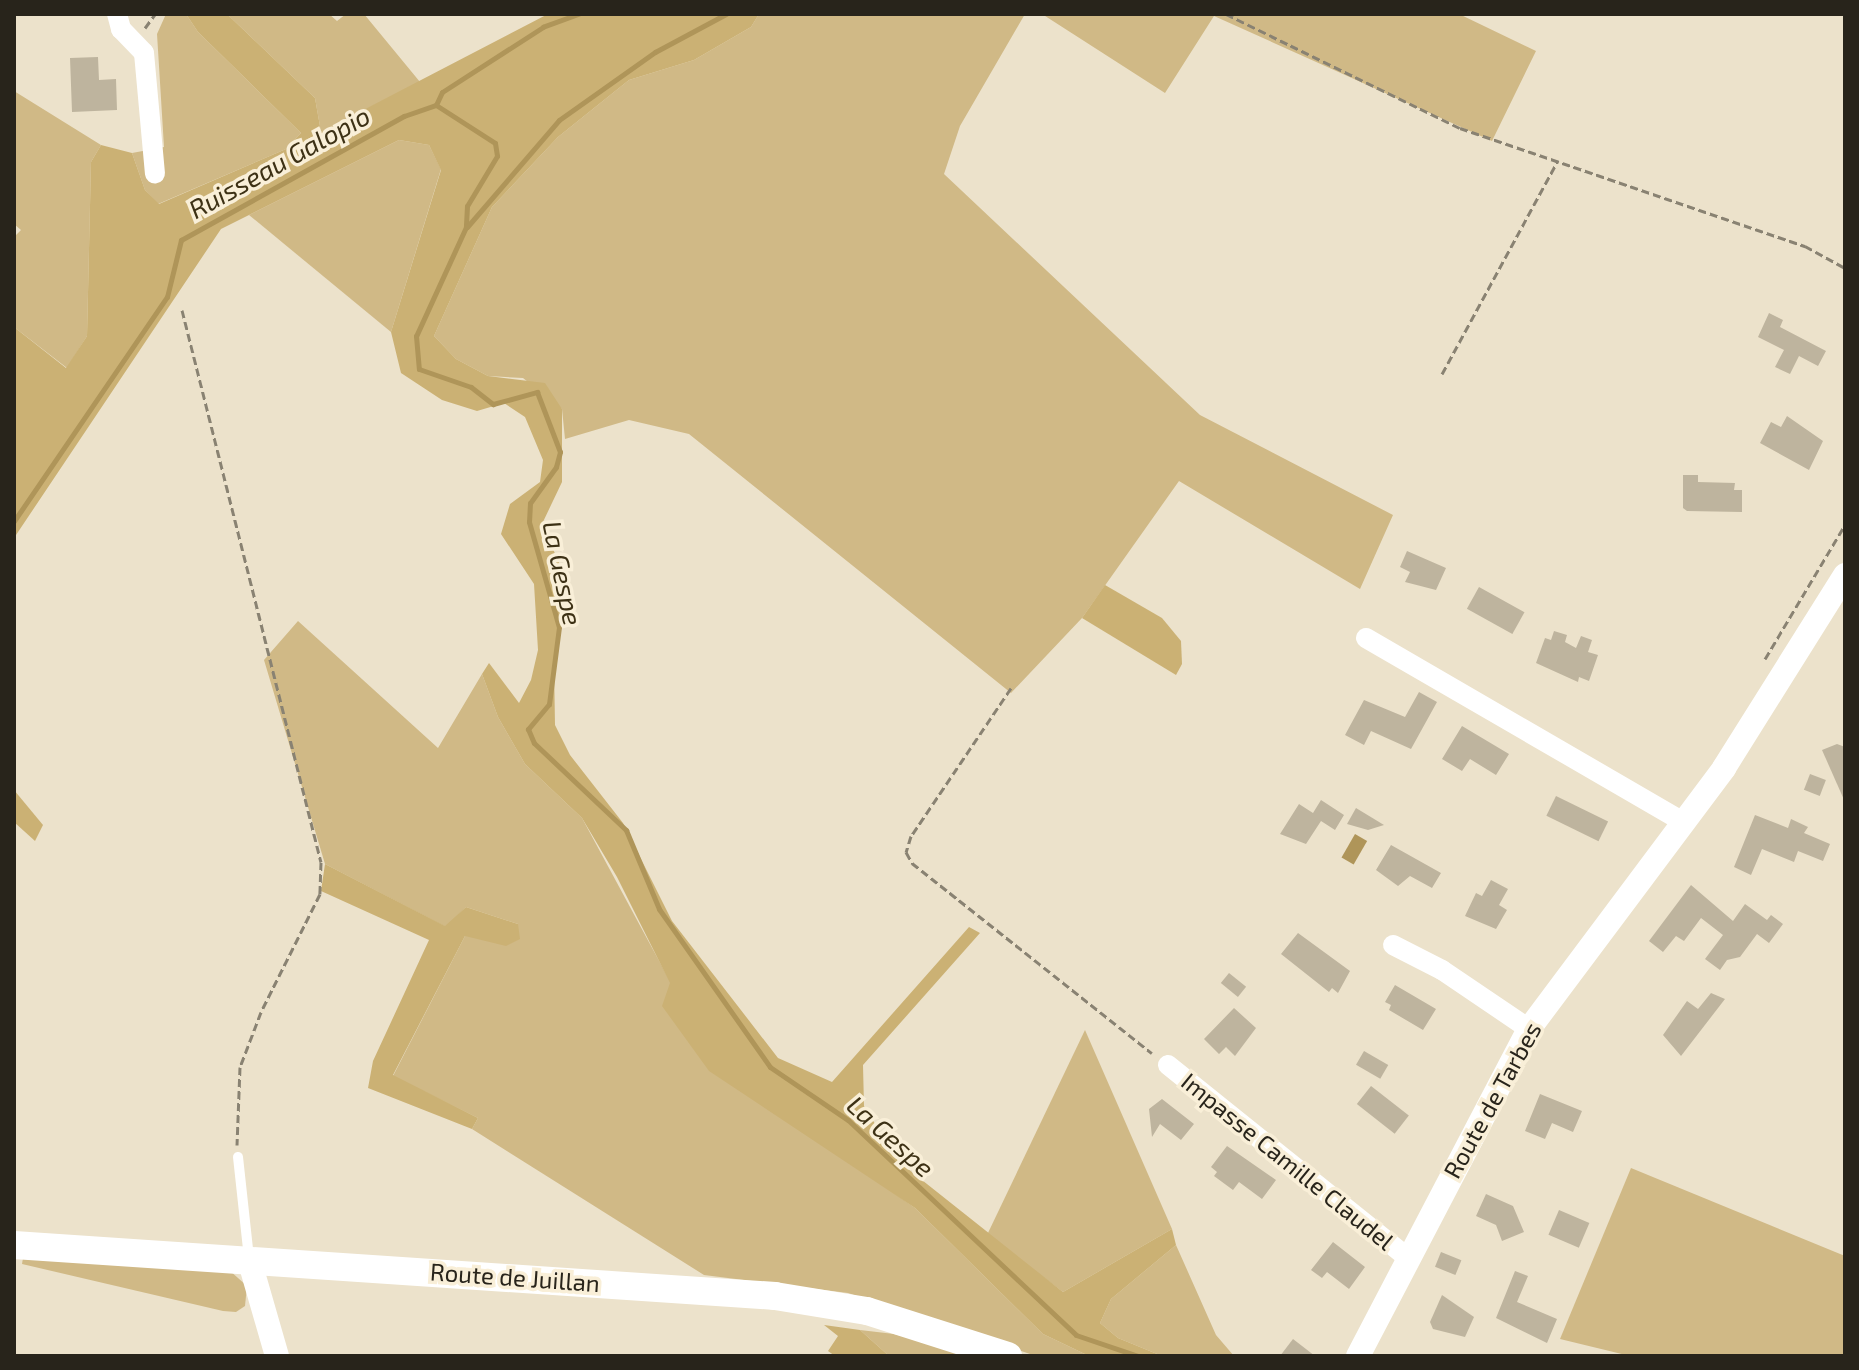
<!DOCTYPE html>
<style>
body{margin:0}
#map{position:relative;width:1859px;height:1370px;overflow:hidden;background:#ece2cb;font-family:"Exo 2",sans-serif}
div>[style]{position:absolute}
.green>*{inset:0;background:#d0b986}
.forest>*{inset:0;background:#cbb174}
.water>*{inset:0;background:#af9559;transform-origin:0 0}
.stream>*{height:5px;margin:-2.5px;padding:0 2.5px;transform-origin:2.5px;border-radius:2.5px;background:#af9559}
.building>*{inset:0;background:#beb49e;transform-origin:0 0}
.path>*{height:3px;margin-top:-1.5px;transform-origin:0;background:repeating-linear-gradient(90deg,#898272 0 8px,transparent 0 12px)}
.service>*{height:10px;margin:-5px;padding:0 5px;transform-origin:5px;border-radius:5px;background:#fff}
.minor>*{height:20px;margin:-10px;padding:0 10px;transform-origin:10px;border-radius:10px;background:#fff}
.tertiary>*{height:24px;margin:-12px;padding:0 12px;transform-origin:12px;border-radius:12px;background:#fff}
.secondary>*{height:28px;margin:-14px;padding:0 14px;transform-origin:14px;border-radius:14px;background:#fff}
span{translate:-50% -50%;white-space:nowrap;text-align:center;line-height:1.15;-webkit-text-stroke:7px #f9efd8;paint-order:stroke}
.street-label{font-size:24px;color:#28241b}
.water-label{font-size:26px;color:#3d3115;font-style:italic}
.frame{position:absolute;inset:0;border:16px solid #28241b;pointer-events:none}
</style>
<div id="map">
<div class="green">
<i style="clip-path:polygon(166px 14px,186px 14px,198px 32px,301px 133px,286px 149px,158px 204px,145px 190px,132px 153px,164px 147px,157px 34px)"></i>
<i style="clip-path:polygon(227px 14px,329px 14px,337px 21px,346px 14px,364px 14px,420px 82px,321px 132px,315px 98px)"></i>
<i style="clip-path:polygon(759px 14px,1025px 14px,960px 126px,944px 174px,1200px 415px,1393px 515px,1360px 589px,1179px 481px,1082px 618px,1011px 693px,689px 434px,629px 420px,565px 439px,562px 409px,523px 378px,488px 376px,456px 359px,434px 336px,492px 207px,558px 137px,629px 80px,694px 60px,751px 27px)"></i>
<i style="clip-path:polygon(1042px 14px,1459px 14px,1536px 51px,1492px 141px,1214px 16px,1165px 93px)"></i>
<i style="clip-path:polygon(14px 91px,101px 145px,91px 162px,87px 336px,67px 368px,14px 327px,14px 237px,21px 230px,14px 224px)"></i>
<i style="clip-path:polygon(399px 140px,429px 145px,441px 169px,391px 332px,249px 215px)"></i>
<i style="clip-path:polygon(298px 621px,438px 748px,482px 674px,498px 717px,525px 764px,582px 818px,671px 983px,843px 1157px,915px 1208px,1043px 1334px,1089px 1356px,1036px 1356px,848px 1293px,704px 1275px,472px 1129px,478px 1118px,393px 1076px,465px 936px,518px 924px,466px 907px,446px 927px,325px 864px,264px 660px)"></i>
<i style="clip-path:polygon(1085px 1030px,1172px 1229px,1063px 1292px,987px 1235px)"></i>
<i style="clip-path:polygon(1631px 1168px,1845px 1256px,1845px 1356px,1630px 1356px,1560px 1339px)"></i>
<i style="clip-path:polygon(1176px 1245px,1216px 1335px,1234px 1356px,1162px 1356px,1118px 1338px,1100px 1323px,1111px 1299px)"></i>
<i style="clip-path:polygon(23px 1258px,229px 1270px,247px 1286px,245px 1306px,236px 1312px,223px 1311px,22px 1264px)"></i>
<i style="clip-path:polygon(860px 1330px,894px 1334px,975px 1356px,889px 1356px)"></i>
</div>
<div class="forest">
<i style="clip-path:polygon(186px 14px,227px 14px,315px 98px,321px 132px,548px 14px,759px 14px,751px 27px,694px 60px,629px 80px,558px 137px,492px 207px,434px 336px,456px 359px,488px 376px,545px 383px,562px 409px,562px 482px,542px 524px,564px 574px,554px 665px,555px 725px,570px 755px,623px 823px,672px 921px,778px 1058px,832px 1082px,969px 927px,980px 933px,863px 1065px,864px 1106px,898px 1161px,1063px 1292px,1172px 1229px,1176px 1245px,1111px 1299px,1100px 1323px,1118px 1338px,1162px 1356px,1089px 1356px,1043px 1334px,915px 1208px,709px 1071px,662px 1006px,670px 983px,617px 877px,582px 818px,525px 764px,498px 717px,482px 674px,489px 663px,519px 703px,531px 680px,538px 650px,534px 584px,501px 534px,510px 504px,540px 482px,543px 460px,525px 417px,504px 403px,477px 411px,442px 400px,401px 373px,391px 332px,441px 170px,429px 145px,399px 140px,221px 229px,14px 538px,14px 327px,66px 368px,87px 336px,91px 162px,101px 145px,132px 153px,145px 190px,159px 204px,286px 149px,301px 133px,198px 32px)"></i>
<i style="clip-path:polygon(1105px 585px,1162px 618px,1181px 641px,1182px 664px,1176px 675px,1082px 618px)"></i>
<i style="clip-path:polygon(14px 790px,43px 825px,35px 841px,14px 822px)"></i>
<i style="clip-path:polygon(325px 864px,445px 926px,466px 907px,518px 924px,520px 939px,506px 946px,465px 936px,393px 1075px,478px 1118px,472px 1129px,368px 1088px,373px 1061px,429px 940px,321px 891px)"></i>
<i style="clip-path:polygon(824px 1325px,860px 1330px,889px 1356px,835px 1356px,828px 1351px,838px 1336px)"></i>
</div>
<div class="water">
<i style="left:1355px;top:834px;width:14px;height:27px;rotate:30deg"></i>
</div>
<div class="stream">
<i style="left:578px;top:14px;width:37px;rotate:160deg"></i>
<i style="left:543px;top:27px;width:120px;rotate:147.2deg"></i>
<i style="left:442px;top:92px;width:14px;rotate:115deg"></i>
<i style="left:436px;top:105px;width:70px;rotate:32.8deg"></i>
<i style="left:495px;top:143px;width:13px;rotate:81deg"></i>
<i style="left:497px;top:156px;width:58px;rotate:121deg"></i>
<i style="left:467px;top:206px;width:21px;rotate:93deg"></i>
<i style="left:466px;top:227px;width:120px;rotate:114.6deg"></i>
<i style="left:416px;top:336px;width:33px;rotate:85deg"></i>
<i style="left:419px;top:369px;width:55px;rotate:19.1deg"></i>
<i style="left:471px;top:387px;width:28px;rotate:38deg"></i>
<i style="left:493px;top:404px;width:46px;rotate:-15.3deg"></i>
<i style="left:537px;top:392px;width:64px;rotate:69deg"></i>
<i style="left:560px;top:452px;width:16px;rotate:105deg"></i>
<i style="left:556px;top:467px;width:44px;rotate:125.8deg"></i>
<i style="left:530px;top:503px;width:19px;rotate:93deg"></i>
<i style="left:529px;top:522px;width:109px;rotate:74.1deg"></i>
<i style="left:559px;top:627px;width:78px;rotate:97.4deg"></i>
<i style="left:549px;top:704px;width:33px;rotate:130deg"></i>
<i style="left:528px;top:729px;width:15px;rotate:67deg"></i>
<i style="left:534px;top:743px;width:127px;rotate:43.4deg"></i>
<i style="left:626px;top:830px;width:86px;rotate:67.3deg"></i>
<i style="left:659px;top:909px;width:193px;rotate:54.9deg"></i>
<i style="left:770px;top:1067px;width:94px;rotate:34.2deg"></i>
<i style="left:848px;top:1120px;width:313px;rotate:43.3deg"></i>
<i style="left:1076px;top:1335px;width:65px;rotate:18.7deg"></i>
<i style="left:467px;top:227px;width:141px;rotate:-49.3deg"></i>
<i style="left:559px;top:120px;width:118px;rotate:-35.3deg"></i>
<i style="left:655px;top:52px;width:81px;rotate:-28.2deg"></i>
<i style="left:14px;top:521px;width:271px;rotate:-55.7deg"></i>
<i style="left:167px;top:297px;width:59px;rotate:-76.2deg"></i>
<i style="left:181px;top:240px;width:255px;rotate:-29.1deg"></i>
<i style="left:404px;top:116px;width:34px;rotate:-19deg"></i>
</div>
<div class="building">
<i style="clip-path:polygon(98px 57px,99px 80px,116px 79px,117px 110px,72px 112px,70px 58px)"></i>
<i style="clip-path:polygon(1769px 313px,1783px 320px,1780px 327px,1826px 351px,1818px 366px,1799px 356px,1790px 374px,1775px 367px,1784px 350px,1758px 337px)"></i>
<i style="clip-path:polygon(1787px 416px,1823px 441px,1809px 470px,1760px 443px,1771px 422px,1781px 427px)"></i>
<i style="clip-path:polygon(1683px 475px,1698px 475px,1698px 482px,1735px 483px,1734px 490px,1742px 490px,1742px 512px,1687px 511px,1683px 508px)"></i>
<i style="clip-path:polygon(1407px 551px,1446px 568px,1436px 590px,1405px 582px,1410px 572px,1400px 567px)"></i>
<i style="left:1479px;top:587px;width:52px;height:25px;rotate:29deg"></i>
<i style="clip-path:polygon(1554px 631px,1567px 635px,1565px 642px,1576px 648px,1581px 636px,1592px 640px,1588px 652px,1598px 655px,1589px 681px,1579px 677px,1578px 682px,1536px 663px,1545px 638px,1551px 640px)"></i>
<i style="clip-path:polygon(1419px 692px,1437px 702px,1411px 749px,1371px 731px,1364px 745px,1345px 735px,1364px 700px,1405px 717px)"></i>
<i style="clip-path:polygon(1462px 726px,1509px 754px,1496px 775px,1470px 759px,1462px 771px,1442px 759px)"></i>
<i style="clip-path:polygon(1837px 744px,1845px 747px,1845px 802px,1822px 750px)"></i>
<i style="left:1810px;top:774px;width:17px;height:17px;rotate:21deg"></i>
<i style="left:1556px;top:796px;width:58px;height:22px;rotate:26deg"></i>
<i style="clip-path:polygon(1321px 800px,1344px 815px,1335px 830px,1321px 821px,1306px 844px,1280px 834px,1299px 804px,1313px 813px)"></i>
<i style="clip-path:polygon(1356px 808px,1384px 825px,1368px 830px,1347px 824px)"></i>
<i style="clip-path:polygon(1755px 815px,1788px 828px,1791px 819px,1808px 827px,1804px 833px,1830px 844px,1823px 861px,1798px 851px,1794px 862px,1762px 849px,1751px 875px,1734px 867px)"></i>
<i style="clip-path:polygon(1391px 845px,1441px 873px,1432px 888px,1410px 876px,1398px 886px,1376px 870px)"></i>
<i style="clip-path:polygon(1491px 880px,1508px 889px,1499px 905px,1507px 910px,1496px 929px,1465px 916px,1476px 893px,1482px 896px)"></i>
<i style="clip-path:polygon(1691px 885px,1733px 921px,1745px 904px,1767px 920px,1771px 915px,1783px 924px,1769px 943px,1757px 934px,1740px 957px,1727px 960px,1720px 970px,1705px 959px,1723px 935px,1701px 918px,1684px 941px,1676px 936px,1663px 952px,1649px 941px)"></i>
<i style="clip-path:polygon(1298px 933px,1350px 971px,1338px 993px,1332px 988px,1329px 992px,1281px 954px)"></i>
<i style="left:1229px;top:973px;width:22px;height:13px;rotate:39deg"></i>
<i style="clip-path:polygon(1395px 985px,1436px 1009px,1423px 1030px,1389px 1010px,1391px 1005px,1385px 1002px)"></i>
<i style="clip-path:polygon(1711px 993px,1725px 999px,1681px 1056px,1663px 1035px,1687px 1001px,1698px 1009px)"></i>
<i style="clip-path:polygon(1234px 1008px,1256px 1028px,1235px 1056px,1226px 1047px,1219px 1054px,1204px 1039px)"></i>
<i style="left:1364px;top:1051px;width:28px;height:16px;rotate:30deg"></i>
<i style="left:1371px;top:1086px;width:48px;height:23px;rotate:38deg"></i>
<i style="clip-path:polygon(1540px 1094px,1582px 1111px,1573px 1132px,1552px 1123px,1545px 1139px,1525px 1131px)"></i>
<i style="clip-path:polygon(1162px 1099px,1194px 1124px,1181px 1140px,1160px 1124px,1152px 1137px,1149px 1109px)"></i>
<i style="clip-path:polygon(1227px 1146px,1276px 1180px,1262px 1199px,1239px 1182px,1233px 1190px,1214px 1176px,1217px 1172px,1211px 1167px)"></i>
<i style="clip-path:polygon(1486px 1194px,1513px 1206px,1524px 1232px,1502px 1241px,1496px 1225px,1476px 1216px)"></i>
<i style="left:1559px;top:1210px;width:33px;height:27px;rotate:23deg"></i>
<i style="clip-path:polygon(1333px 1242px,1365px 1267px,1349px 1289px,1327px 1272px,1322px 1278px,1311px 1270px)"></i>
<i style="left:1441px;top:1252px;width:22px;height:16px;rotate:22deg"></i>
<i style="clip-path:polygon(1515px 1271px,1528px 1276px,1517px 1302px,1557px 1319px,1547px 1343px,1496px 1318px)"></i>
<i style="clip-path:polygon(1442px 1295px,1474px 1317px,1465px 1337px,1433px 1329px,1430px 1322px)"></i>
<i style="clip-path:polygon(1293px 1339px,1315px 1356px,1280px 1356px)"></i>
</div>
<div class="path">
<i style="left:1226px;top:14px;width:260px;rotate:26deg"></i>
<i style="left:1460px;top:128px;width:365px;rotate:18.9deg"></i>
<i style="left:1805px;top:246px;width:46px;rotate:28.8deg"></i>
<i style="left:145px;top:28px;width:17px;rotate:-54deg"></i>
<i style="left:182px;top:310px;width:569px;rotate:75.87deg"></i>
<i style="left:321px;top:862px;width:32px;rotate:92deg"></i>
<i style="left:320px;top:894px;width:132px;rotate:116.6deg"></i>
<i style="left:261px;top:1012px;width:59px;rotate:110.9deg"></i>
<i style="left:240px;top:1067px;width:78px;rotate:92.2deg"></i>
<i style="left:1442px;top:374px;width:243px;rotate:-61.5deg"></i>
<i style="left:1765px;top:659px;width:156px;rotate:-59.2deg"></i>
<i style="left:1011px;top:688px;width:179px;rotate:124deg"></i>
<i style="left:911px;top:836px;width:17px;rotate:107deg"></i>
<i style="left:906px;top:852px;width:13px;rotate:61deg"></i>
<i style="left:912px;top:863px;width:306px;rotate:38.4deg"></i>
</div>
<div class="service">
<i style="left:238px;top:1157px;width:102px;rotate:83.8deg"></i>
</div>
<div class="minor">
<i style="left:117px;top:14px;width:16px;rotate:75deg"></i>
<i style="left:121px;top:29px;width:33px;rotate:46deg"></i>
<i style="left:144px;top:53px;width:121px;rotate:84.8deg"></i>
<i style="left:1366px;top:638px;width:367px;rotate:30.1deg"></i>
<i style="left:1393px;top:945px;width:55px;rotate:27deg"></i>
<i style="left:1442px;top:970px;width:105px;rotate:34.1deg"></i>
<i style="left:1168px;top:1065px;width:307px;rotate:38.8deg"></i>
</div>
<div class="tertiary">
<i style="left:249px;top:1259px;width:101px;rotate:73.9deg"></i>
<i style="left:1358px;top:1356px;width:369px;rotate:-62.4deg"></i>
<i style="left:1529px;top:1029px;width:326px;rotate:-53.2deg"></i>
<i style="left:1724px;top:768px;width:228px;rotate:-57.9deg"></i>
</div>
<div class="secondary">
<i style="left:14px;top:1245px;width:763px;rotate:3.83deg"></i>
<i style="left:775px;top:1296px;width:93px;rotate:9.3deg"></i>
<i style="left:867px;top:1311px;width:148px;rotate:17.7deg"></i>
</div>
<div class="street-label">
<span style="left:1492px;top:1100px;rotate:-61deg">Route de Tarbes</span>
<span style="left:1288px;top:1161px;rotate:39deg">Impasse Camille Claudel</span>
<span style="left:515px;top:1277px;rotate:4deg">Route de Juillan</span>
</div>
<div class="water-label">
<span style="left:279px;top:162px;rotate:-29deg">Ruisseau Galopio</span>
<span style="left:563px;top:573px;rotate:78deg">La Gespe</span>
<span style="left:891px;top:1136px;rotate:42deg">La Gespe</span>
</div>
<div class="frame"></div>
</div>
